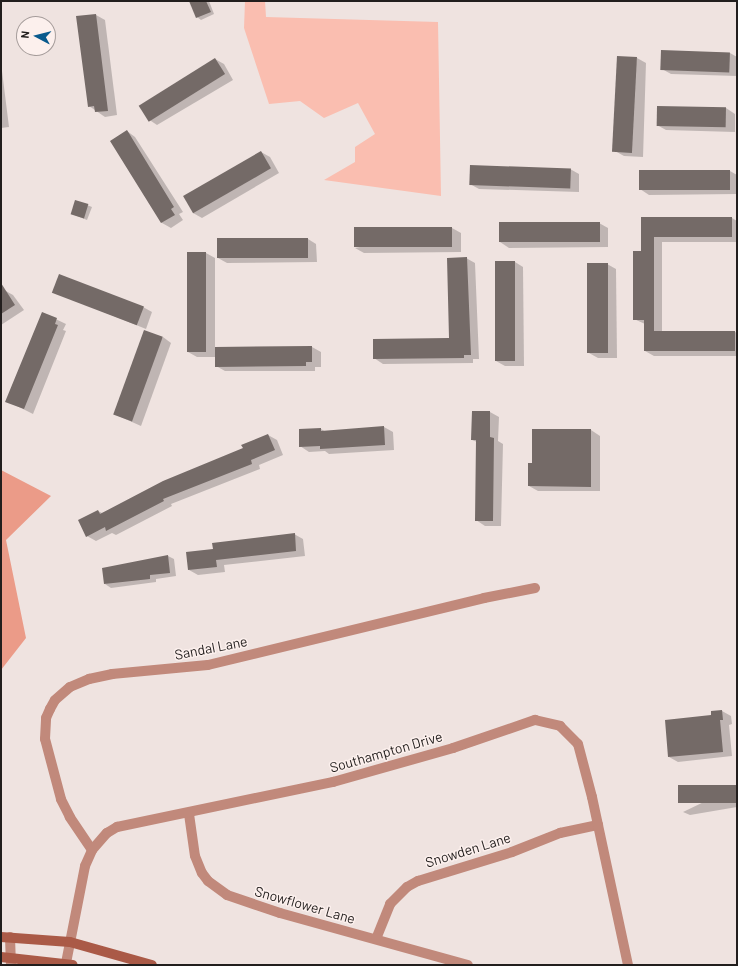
<!DOCTYPE html>
<style>
body{margin:0}
#map{position:relative;width:738px;height:966px;overflow:hidden;background:#efe3e0;font-family:Barlow,sans-serif}
div>[style]{position:absolute}
.green>*{inset:0;background:#fabeb0}
.forest>*{inset:0;background:#eb9b88}
.shadow>*{inset:0;background:#0003}
.building>*{inset:0;background:#746a67;transform-origin:0 0}
.street>*{height:10px;margin:-5px;padding:0 5px;transform-origin:5px;border-radius:5px;background:#c1897b}
.secondary>*{height:10px;margin:-5px;padding:0 5px;transform-origin:5px;border-radius:5px;background:#aa5a47}
span{translate:-50% -50%;white-space:nowrap;text-align:center;line-height:1.15;-webkit-text-stroke:3px #fcf0ed;paint-order:stroke}
.street-label{font-size:14px;color:#221e1d}
.frame{position:absolute;inset:0;border:2px solid #221e1d;pointer-events:none}
.north{position:absolute;left:16px;top:16px;width:40px;height:40px;box-sizing:border-box;background:#fcf0ed;border:1px solid #a59c9a;border-radius:50%;rotate:277deg;font-size:11px;font-weight:700;line-height:16px;text-align:center;color:#221e1d}
.north::after{content:'';display:block;margin:auto;width:14px;height:18px;background:#095a8d;clip-path:polygon(50% 0,100% 100%,50% 72%,0 100%)}
</style>
<div id="map">
<div class="green">
<i style="clip-path:polygon(245px 1px,265px 1px,266px 17px,438px 22px,441px 196px,324px 180px,355px 162px,355px 147px,375px 134px,358px 103px,324px 118px,300px 101px,269px 104px,244px 28px)"></i>
</div>
<div class="forest">
<i style="clip-path:polygon(1px 470px,51px 496px,6px 540px,26px 638px,1px 670px)"></i>
</div>
<div class="shadow">
<i style="clip-path:polygon(190px 1px,209px 1px,214px 14px,201px 20px,197px 17px)"></i>
<i style="clip-path:polygon(96px 15px,105px 20px,117px 115px,105px 117px,89px 106px)"></i>
<i style="clip-path:polygon(662px 51px,730px 53px,737px 57px,737px 76px,671px 74px,662px 69px)"></i>
<i style="clip-path:polygon(637px 58px,646px 63px,643px 157px,624px 156px,615px 151px)"></i>
<i style="clip-path:polygon(215px 59px,224px 64px,233px 80px,157px 125px,148px 119px)"></i>
<i style="clip-path:polygon(1px 63px,9px 127px,1px 128px)"></i>
<i style="clip-path:polygon(726px 108px,735px 114px,735px 132px,666px 130px,657px 125px)"></i>
<i style="clip-path:polygon(127px 131px,135px 137px,183px 212px,179px 214px,183px 220px,171px 228px,162px 223px,111px 141px)"></i>
<i style="clip-path:polygon(261px 152px,270px 157px,279px 173px,202px 218px,193px 213px)"></i>
<i style="clip-path:polygon(570px 169px,579px 174px,579px 192px,479px 189px,470px 184px)"></i>
<i style="clip-path:polygon(730px 171px,737px 175px,737px 194px,649px 195px,640px 189px)"></i>
<i style="clip-path:polygon(87px 205px,92px 207px,87px 220px,72px 214px)"></i>
<i style="clip-path:polygon(642px 218px,732px 218px,737px 221px,737px 242px,662px 242px,662px 332px,735px 332px,737px 333px,737px 356px,654px 356px,645px 351px,645px 324px,634px 319px,642px 252px)"></i>
<i style="clip-path:polygon(599px 223px,608px 228px,608px 247px,509px 248px,500px 242px)"></i>
<i style="clip-path:polygon(452px 228px,461px 233px,461px 252px,364px 253px,355px 248px)"></i>
<i style="clip-path:polygon(308px 239px,316px 244px,317px 262px,227px 263px,218px 258px)"></i>
<i style="clip-path:polygon(206px 253px,215px 258px,215px 348px,312px 347px,321px 352px,321px 367px,315px 367px,315px 371px,225px 371px,216px 366px,216px 357px,197px 357px,188px 352px)"></i>
<i style="clip-path:polygon(466px 258px,475px 263px,479px 359px,473px 359px,473px 363px,383px 364px,374px 358px,450px 339px)"></i>
<i style="clip-path:polygon(515px 262px,523px 267px,524px 366px,505px 366px,496px 361px)"></i>
<i style="clip-path:polygon(607px 264px,616px 269px,617px 358px,598px 358px,589px 353px)"></i>
<i style="clip-path:polygon(4px 290px,13px 295px,24px 310px,1px 325px,1px 292px)"></i>
<i style="clip-path:polygon(54px 292px,143px 307px,152px 312px,146px 329px)"></i>
<i style="clip-path:polygon(43px 313px,66px 324px,63px 330px,66px 331px,33px 414px,7px 401px)"></i>
<i style="clip-path:polygon(163px 337px,171px 343px,141px 426px,114px 414px)"></i>
<i style="clip-path:polygon(490px 412px,499px 417px,498px 441px,503px 444px,501px 526px,485px 526px,476px 520px,477px 442px,472px 440px)"></i>
<i style="clip-path:polygon(384px 427px,393px 432px,394px 450px,329px 454px,325px 451px,309px 452px,300px 446px,321px 429px,326px 432px)"></i>
<i style="clip-path:polygon(591px 430px,600px 436px,600px 491px,538px 491px,529px 486px,533px 464px)"></i>
<i style="clip-path:polygon(268px 435px,277px 440px,283px 455px,259px 465px,260px 469px,171px 504px,172px 506px,116px 535px,112px 533px,96px 541px,87px 536px,98px 511px,102px 513px,244px 449px)"></i>
<i style="clip-path:polygon(294px 534px,303px 539px,305px 556px,224px 565px,225px 572px,198px 575px,189px 570px,214px 550px)"></i>
<i style="clip-path:polygon(168px 556px,174px 559px,176px 576px,156px 579px,156px 582px,111px 588px,105px 584px)"></i>
<i style="clip-path:polygon(722px 711px,731px 716px,732px 724px,729px 725px,732px 756px,678px 762px,669px 757px,712px 716px)"></i>
<i style="clip-path:polygon(737px 786px,737px 807px,690px 815px,683px 812px)"></i>
</div>
<div class="building">
<i style="clip-path:polygon(189px 1px,206px 1px,211px 12px,196px 18px)"></i>
<i style="clip-path:polygon(96px 14px,108px 111px,95px 112px,94px 106px,88px 107px,76px 16px)"></i>
<i style="left:661px;top:50px;width:69px;height:20px;rotate:2deg"></i>
<i style="left:617px;top:56px;width:20px;height:96px;rotate:3deg"></i>
<i style="left:215px;top:58px;width:19px;height:90px;rotate:58deg"></i>
<i style="left:657px;top:106px;width:69px;height:20px;rotate:1deg"></i>
<i style="clip-path:polygon(127px 130px,174px 207px,171px 209px,175px 215px,161px 223px,110px 141px)"></i>
<i style="left:261px;top:151px;width:20px;height:90px;rotate:60deg"></i>
<i style="left:470px;top:165px;width:101px;height:20px;rotate:2deg"></i>
<i style="left:639px;top:170px;width:91px;height:20px"></i>
<i style="left:75px;top:200px;width:14px;height:15px;rotate:17deg"></i>
<i style="clip-path:polygon(641px 217px,732px 217px,732px 237px,654px 237px,654px 331px,735px 331px,735px 351px,644px 351px,644px 320px,633px 320px,633px 251px,641px 251px)"></i>
<i style="left:600px;top:222px;width:20px;height:101px;rotate:90deg"></i>
<i style="left:452px;top:227px;width:20px;height:98px;rotate:90deg"></i>
<i style="left:308px;top:238px;width:20px;height:91px;rotate:90deg"></i>
<i style="left:187px;top:252px;width:19px;height:100px"></i>
<i style="clip-path:polygon(467px 257px,471px 355px,464px 355px,464px 358px,373px 359px,373px 339px,449px 338px,447px 258px)"></i>
<i style="left:495px;top:261px;width:20px;height:100px"></i>
<i style="left:587px;top:263px;width:21px;height:90px"></i>
<i style="left:59px;top:274px;width:91px;height:20px;rotate:21deg"></i>
<i style="clip-path:polygon(1px 283px,15px 305px,1px 314px)"></i>
<i style="clip-path:polygon(42px 312px,57px 318px,55px 324px,58px 325px,24px 409px,5px 402px)"></i>
<i style="left:144px;top:330px;width:20px;height:90px;rotate:20deg"></i>
<i style="clip-path:polygon(312px 346px,312px 362px,306px 362px,306px 366px,215px 367px,215px 347px)"></i>
<i style="clip-path:polygon(472px 411px,490px 411px,490px 437px,494px 438px,493px 521px,475px 521px,476px 440px,471px 440px)"></i>
<i style="clip-path:polygon(384px 426px,385px 445px,320px 449px,320px 446px,299px 447px,299px 429px,321px 428px,321px 431px)"></i>
<i style="clip-path:polygon(532px 429px,591px 429px,591px 487px,528px 486px,528px 463px,532px 463px)"></i>
<i style="clip-path:polygon(268px 434px,275px 450px,251px 460px,252px 464px,163px 499px,164px 501px,106px 531px,105px 527px,86px 537px,78px 520px,98px 510px,100px 514px,163px 481px,243px 448px,241px 445px)"></i>
<i style="clip-path:polygon(295px 533px,296px 551px,216px 560px,217px 567px,188px 570px,186px 552px,213px 549px,212px 543px)"></i>
<i style="clip-path:polygon(168px 555px,170px 573px,150px 575px,150px 579px,104px 584px,102px 568px)"></i>
<i style="clip-path:polygon(722px 710px,723px 720px,720px 720px,723px 752px,668px 757px,665px 720px,711px 715px,711px 711px)"></i>
<i style="left:737px;top:785px;width:18px;height:59px;rotate:90deg"></i>
</div>
<div class="street">
<i style="left:189px;top:814px;width:42px;rotate:81.9deg"></i>
<i style="left:195px;top:856px;width:18px;rotate:68deg"></i>
<i style="left:202px;top:873px;width:10px;rotate:53deg"></i>
<i style="left:208px;top:881px;width:24px;rotate:36deg"></i>
<i style="left:227px;top:895px;width:56px;rotate:18.8deg"></i>
<i style="left:280px;top:913px;width:195px;rotate:15.5deg"></i>
<i style="left:92px;top:850px;width:40px;rotate:-124deg"></i>
<i style="left:70px;top:817px;width:20px;rotate:-117deg"></i>
<i style="left:61px;top:799px;width:62px;rotate:-104.9deg"></i>
<i style="left:45px;top:739px;width:21px;rotate:-87deg"></i>
<i style="left:46px;top:718px;width:10px;rotate:-66deg"></i>
<i style="left:50px;top:709px;width:10px;rotate:-61deg"></i>
<i style="left:55px;top:700px;width:20px;rotate:-41deg"></i>
<i style="left:70px;top:687px;width:21px;rotate:-23deg"></i>
<i style="left:89px;top:679px;width:24px;rotate:-12deg"></i>
<i style="left:112px;top:674px;width:96px;rotate:-5.4deg"></i>
<i style="left:208px;top:665px;width:284px;rotate:-13.6deg"></i>
<i style="left:484px;top:598px;width:52px;rotate:-11.1deg"></i>
<i style="left:10px;top:937px;width:28px;rotate:88deg"></i>
<i style="left:376px;top:939px;width:38px;rotate:-68deg"></i>
<i style="left:390px;top:904px;width:24px;rotate:-45deg"></i>
<i style="left:407px;top:887px;width:13px;rotate:-29deg"></i>
<i style="left:418px;top:881px;width:98px;rotate:-17.1deg"></i>
<i style="left:512px;top:852px;width:52px;rotate:-21.6deg"></i>
<i style="left:560px;top:833px;width:39px;rotate:-12deg"></i>
<i style="left:66px;top:963px;width:99px;rotate:-78.9deg"></i>
<i style="left:85px;top:866px;width:17px;rotate:-66deg"></i>
<i style="left:92px;top:850px;width:23px;rotate:-49deg"></i>
<i style="left:107px;top:833px;width:12px;rotate:-31deg"></i>
<i style="left:117px;top:827px;width:221px;rotate:-11.8deg"></i>
<i style="left:333px;top:782px;width:125px;rotate:-15.8deg"></i>
<i style="left:453px;top:748px;width:87px;rotate:-18.9deg"></i>
<i style="left:535px;top:720px;width:26px;rotate:13deg"></i>
<i style="left:560px;top:726px;width:25px;rotate:45deg"></i>
<i style="left:578px;top:744px;width:55px;rotate:75.2deg"></i>
<i style="left:592px;top:797px;width:172px;rotate:77.9deg"></i>
</div>
<div class="secondary">
<i style="left:1px;top:937px;width:69px;rotate:4.1deg"></i>
<i style="left:70px;top:942px;width:85px;rotate:15.7deg"></i>
<i style="left:1px;top:957px;width:72px;rotate:6.3deg"></i>
</div>
<div class="street-label">
<span style="left:211px;top:648px;rotate:-11deg">Sandal Lane</span>
<span style="left:386px;top:752px;rotate:-16deg">Southampton Drive</span>
<span style="left:468px;top:850px;rotate:-17deg">Snowden Lane</span>
<span style="left:305px;top:905px;rotate:16deg">Snowflower Lane</span>
</div>
<div class="frame"></div>
<div class="north">N</div>
</div>
